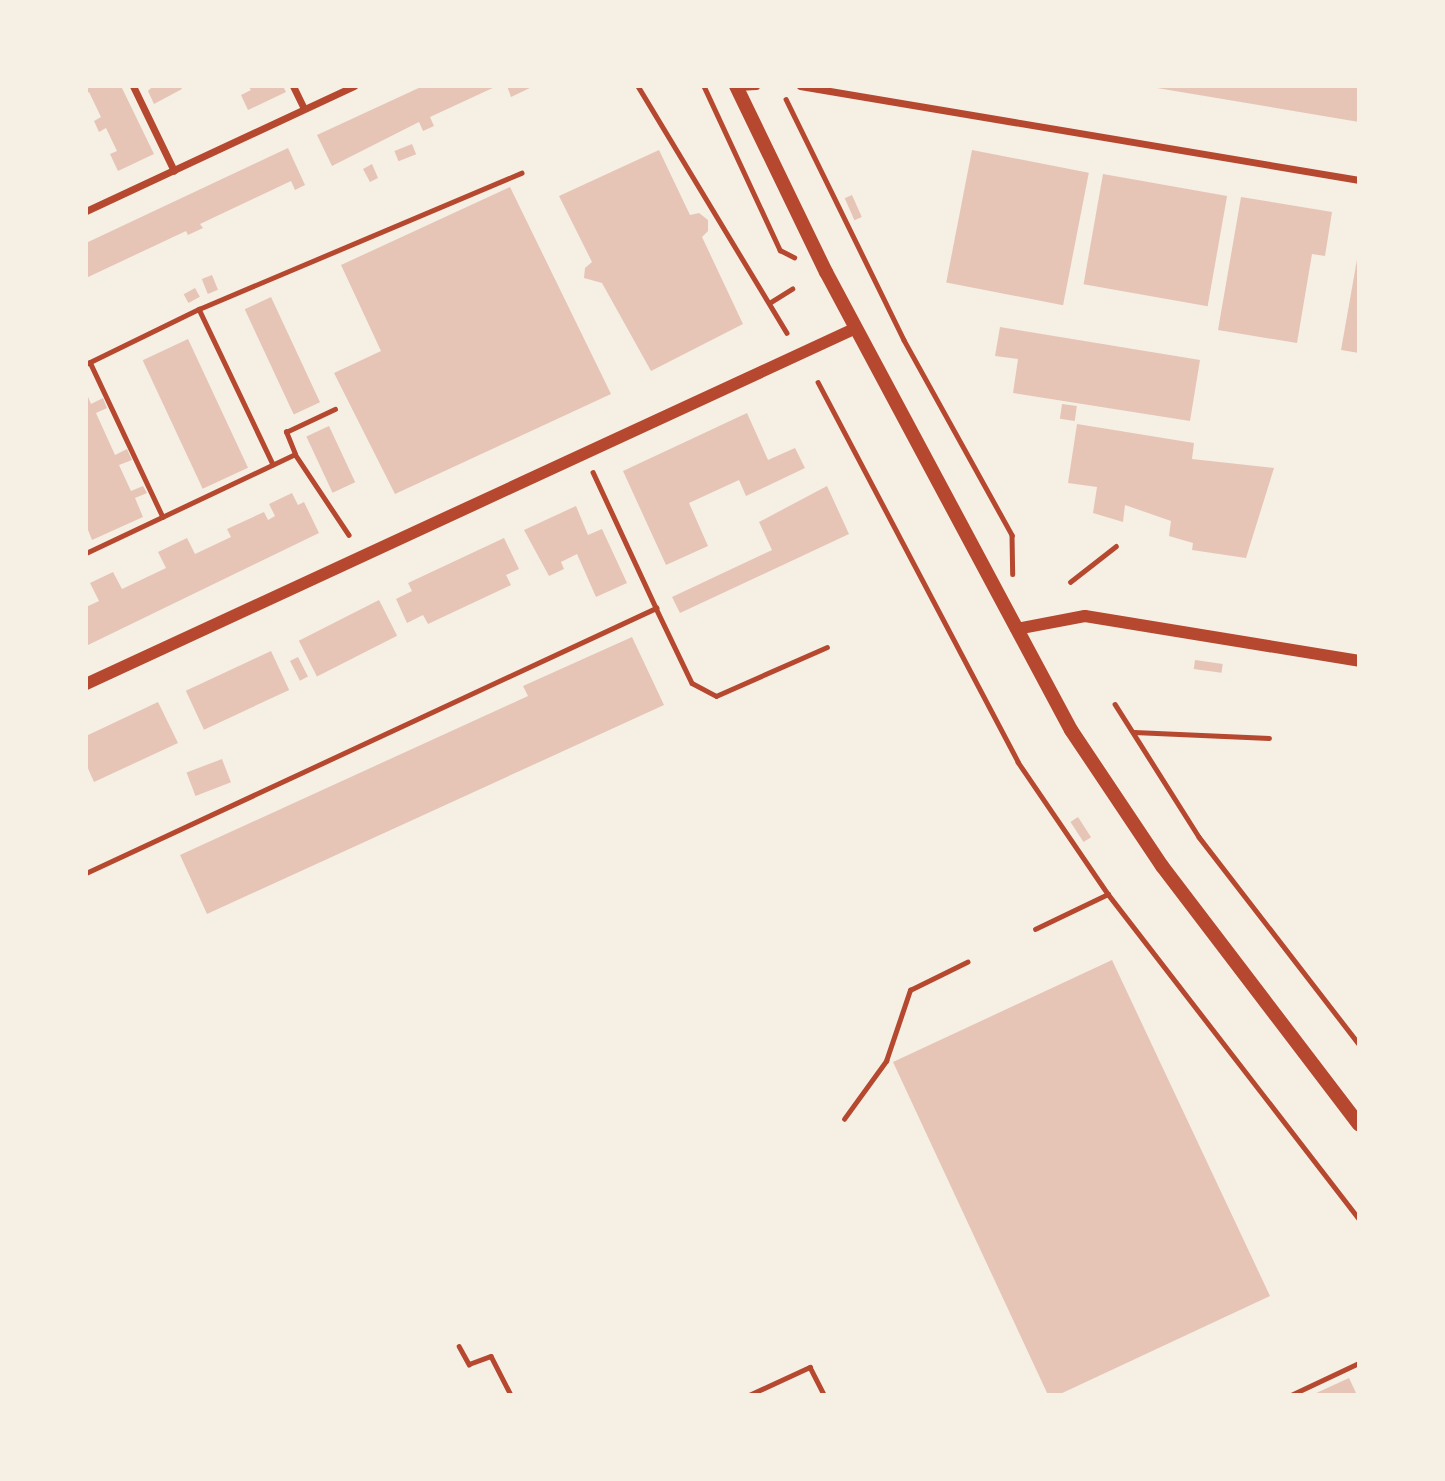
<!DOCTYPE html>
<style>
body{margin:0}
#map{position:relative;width:1445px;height:1481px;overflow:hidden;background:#f6efe4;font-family:Poppins,sans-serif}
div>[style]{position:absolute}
.building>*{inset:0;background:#e6c5b7;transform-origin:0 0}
.path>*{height:4.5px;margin:-2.25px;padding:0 2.25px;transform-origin:2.25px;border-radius:2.25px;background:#b5482f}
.minor>*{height:7px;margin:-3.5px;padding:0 3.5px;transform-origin:3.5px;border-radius:3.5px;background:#b5482f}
.tertiary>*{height:12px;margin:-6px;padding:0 6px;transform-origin:6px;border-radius:6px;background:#b5482f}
.secondary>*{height:14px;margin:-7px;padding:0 7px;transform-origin:7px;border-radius:7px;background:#b5482f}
span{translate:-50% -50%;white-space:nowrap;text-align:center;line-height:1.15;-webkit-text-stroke:5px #f6efe4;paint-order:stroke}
.frame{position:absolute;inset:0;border:88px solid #f6efe4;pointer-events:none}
</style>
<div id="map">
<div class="building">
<i style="clip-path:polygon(86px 86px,121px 86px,154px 154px,118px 171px,110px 154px,117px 151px,106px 128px,99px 132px,94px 121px,101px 117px,89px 92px,86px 94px)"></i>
<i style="clip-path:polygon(153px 86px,180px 86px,182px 89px,154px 104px,148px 91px)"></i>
<i style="clip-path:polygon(248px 86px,283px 86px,286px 92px,248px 110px,241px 95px,251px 90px)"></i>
<i style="clip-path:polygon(423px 86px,497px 86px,430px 117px,434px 126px,423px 131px,419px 122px,332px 166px,317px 135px)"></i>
<i style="clip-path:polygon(507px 86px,534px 86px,511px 97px)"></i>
<i style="clip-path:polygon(1151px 86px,1359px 86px,1359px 122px,1151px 87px)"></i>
<i style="left:412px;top:144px;width:11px;height:19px;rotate:68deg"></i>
<i style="clip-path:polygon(288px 148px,305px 185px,295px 190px,291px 181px,200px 224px,203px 228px,188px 235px,186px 231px,86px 278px,86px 243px)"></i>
<i style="clip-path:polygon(659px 150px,690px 215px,699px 213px,708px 220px,708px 231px,702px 237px,743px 324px,651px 371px,602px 283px,584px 278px,585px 268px,592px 262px,559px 196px)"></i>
<i style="left:972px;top:150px;width:119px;height:135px;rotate:11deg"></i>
<i style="clip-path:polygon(372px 164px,378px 178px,370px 182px,363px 169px)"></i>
<i style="left:1103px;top:174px;width:126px;height:112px;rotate:10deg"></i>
<i style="clip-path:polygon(510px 187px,611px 394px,395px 494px,334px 373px,381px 351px,341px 265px)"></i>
<i style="left:852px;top:195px;width:24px;height:8px;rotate:66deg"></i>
<i style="clip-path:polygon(1241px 197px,1332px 212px,1325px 256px,1312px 254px,1297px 343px,1218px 330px)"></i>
<i style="clip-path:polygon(1358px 254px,1359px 254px,1359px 353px,1341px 350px)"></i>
<i style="left:212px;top:275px;width:16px;height:11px;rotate:68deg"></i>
<i style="left:195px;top:288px;width:10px;height:13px;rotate:61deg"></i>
<i style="left:271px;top:297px;width:116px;height:29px;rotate:65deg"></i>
<i style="clip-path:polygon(1000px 327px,1200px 360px,1190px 421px,1013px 393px,1018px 359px,995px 356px)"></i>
<i style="left:188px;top:339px;width:142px;height:50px;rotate:65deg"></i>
<i style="clip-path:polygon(86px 392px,91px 404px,103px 398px,107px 408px,96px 413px,115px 455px,127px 449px,132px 460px,119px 465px,131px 491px,143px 486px,147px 493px,135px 498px,143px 517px,92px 540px,86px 525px)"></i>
<i style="left:1062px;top:404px;width:15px;height:15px;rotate:8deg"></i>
<i style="clip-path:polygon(747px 413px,768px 460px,795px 448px,805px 468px,746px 496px,739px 480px,689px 503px,708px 546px,666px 565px,623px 471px)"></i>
<i style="clip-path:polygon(1077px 424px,1194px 443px,1192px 459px,1274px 468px,1246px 558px,1192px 550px,1193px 543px,1169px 536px,1171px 521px,1125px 505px,1123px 522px,1093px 513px,1097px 487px,1068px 483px)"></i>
<i style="left:329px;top:426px;width:62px;height:25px;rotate:65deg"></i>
<i style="clip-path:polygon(827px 486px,849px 534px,680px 613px,672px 597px,772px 550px,759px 522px)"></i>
<i style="clip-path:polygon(292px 493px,298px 505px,304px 502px,319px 533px,86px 646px,86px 607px,99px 601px,90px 583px,113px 572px,122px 589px,166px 568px,158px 552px,187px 538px,195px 554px,231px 537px,227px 529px,264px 512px,268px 520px,275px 516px,269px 504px)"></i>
<i style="clip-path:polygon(576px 506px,588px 535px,602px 529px,627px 583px,596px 597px,577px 554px,561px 562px,564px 569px,549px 576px,524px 530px)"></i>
<i style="clip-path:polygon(504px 538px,519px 569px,506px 575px,511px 585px,428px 624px,423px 615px,407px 623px,396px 599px,412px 591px,408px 583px)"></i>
<i style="left:379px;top:600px;width:40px;height:90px;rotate:63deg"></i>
<i style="clip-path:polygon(632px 637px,664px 705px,207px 914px,180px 855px,528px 696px,523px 686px)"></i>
<i style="left:271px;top:651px;width:43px;height:94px;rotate:65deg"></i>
<i style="left:298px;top:657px;width:22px;height:9px;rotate:63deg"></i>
<i style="left:1195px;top:660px;width:28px;height:9px;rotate:8deg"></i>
<i style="clip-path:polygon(158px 702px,178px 743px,94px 782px,86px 764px,86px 736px)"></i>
<i style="left:222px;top:759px;width:25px;height:38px;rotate:69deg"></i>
<i style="left:1078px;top:817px;width:24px;height:9px;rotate:57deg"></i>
<i style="clip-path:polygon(1112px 960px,1270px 1296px,1058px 1395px,1048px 1395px,893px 1062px)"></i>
<i style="clip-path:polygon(1349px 1378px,1357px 1395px,1312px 1395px)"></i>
</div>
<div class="path">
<i style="left:638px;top:86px;width:288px;rotate:58.9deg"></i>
<i style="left:704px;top:86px;width:181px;rotate:65.1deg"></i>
<i style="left:780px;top:250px;width:16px;rotate:27deg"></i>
<i style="left:786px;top:99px;width:268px;rotate:63.9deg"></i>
<i style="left:904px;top:340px;width:223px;rotate:61deg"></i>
<i style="left:1012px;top:535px;width:39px;rotate:89deg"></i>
<i style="left:771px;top:302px;width:25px;rotate:-32deg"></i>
<i style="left:199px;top:309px;width:172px;rotate:64.5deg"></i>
<i style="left:90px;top:362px;width:171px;rotate:64.8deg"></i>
<i style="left:86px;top:364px;width:126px;rotate:-26deg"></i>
<i style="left:199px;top:309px;width:350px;rotate:-22.9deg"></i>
<i style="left:818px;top:382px;width:429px;rotate:62.2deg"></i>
<i style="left:1018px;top:762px;width:160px;rotate:55.7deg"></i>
<i style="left:1108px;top:894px;width:411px;rotate:52.3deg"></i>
<i style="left:295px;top:454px;width:97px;rotate:56.3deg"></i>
<i style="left:593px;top:472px;width:150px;rotate:65.1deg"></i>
<i style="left:86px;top:553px;width:231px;rotate:-25.3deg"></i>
<i style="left:295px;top:454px;width:24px;rotate:-112deg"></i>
<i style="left:286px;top:432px;width:54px;rotate:-25.1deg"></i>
<i style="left:1070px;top:582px;width:58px;rotate:-38deg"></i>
<i style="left:1115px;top:704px;width:157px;rotate:57.7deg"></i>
<i style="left:1199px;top:837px;width:262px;rotate:52.3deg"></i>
<i style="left:1134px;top:732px;width:135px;rotate:2.5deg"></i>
<i style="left:86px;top:873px;width:629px;rotate:-24.93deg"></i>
<i style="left:656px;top:608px;width:83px;rotate:64.4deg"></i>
<i style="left:692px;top:683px;width:27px;rotate:28deg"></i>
<i style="left:716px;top:696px;width:121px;rotate:-23.8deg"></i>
<i style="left:1035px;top:929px;width:81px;rotate:-25.6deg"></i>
<i style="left:844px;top:1119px;width:72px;rotate:-54.1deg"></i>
<i style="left:886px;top:1061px;width:75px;rotate:-71.3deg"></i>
<i style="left:910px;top:990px;width:64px;rotate:-26.2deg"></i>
<i style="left:459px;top:1346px;width:21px;rotate:61deg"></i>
<i style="left:469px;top:1364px;width:23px;rotate:-20deg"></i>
<i style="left:491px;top:1356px;width:44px;rotate:62.9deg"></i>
<i style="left:749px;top:1395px;width:67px;rotate:-24.7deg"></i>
<i style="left:810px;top:1367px;width:31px;rotate:63deg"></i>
<i style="left:1291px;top:1395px;width:75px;rotate:-25.2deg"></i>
</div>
<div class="minor">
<i style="left:133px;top:86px;width:94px;rotate:64.2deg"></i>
<i style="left:293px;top:86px;width:25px;rotate:64deg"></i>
<i style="left:800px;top:86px;width:567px;rotate:9.55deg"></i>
<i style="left:737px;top:87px;width:19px;rotate:-3deg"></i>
<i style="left:86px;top:211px;width:296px;rotate:-25deg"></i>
</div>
<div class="tertiary">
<i style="left:1016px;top:629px;width:70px;rotate:-10.7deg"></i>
<i style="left:1085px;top:616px;width:278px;rotate:9.3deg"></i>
<i style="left:86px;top:684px;width:848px;rotate:-24.81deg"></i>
</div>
<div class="secondary">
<i style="left:736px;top:86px;width:207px;rotate:64.2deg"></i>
<i style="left:826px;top:272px;width:519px;rotate:61.86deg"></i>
<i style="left:1071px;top:730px;width:164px;rotate:56.2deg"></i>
<i style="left:1162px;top:866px;width:325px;rotate:52.7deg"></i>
</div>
<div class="frame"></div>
</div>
